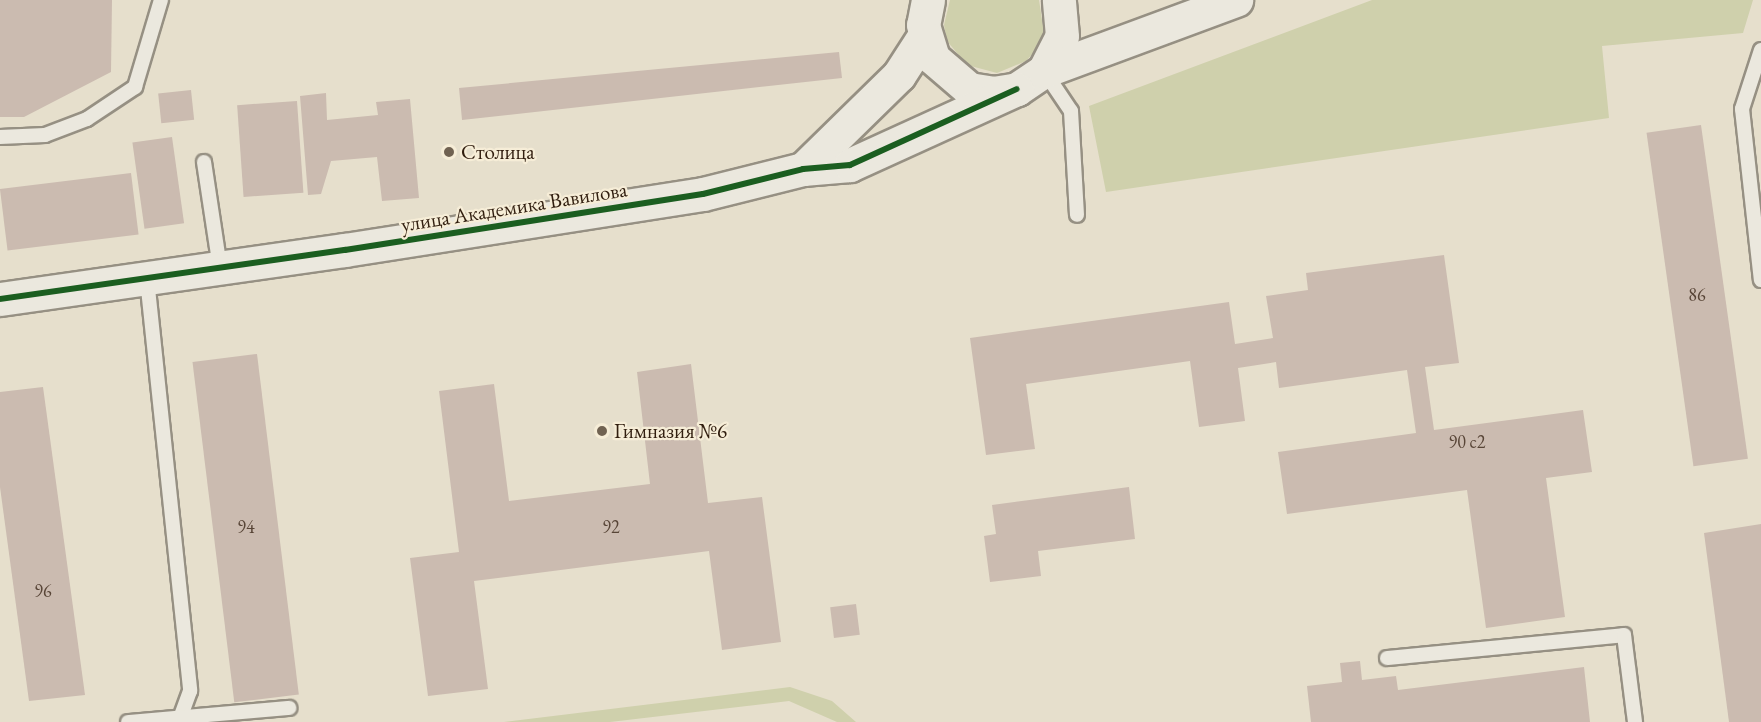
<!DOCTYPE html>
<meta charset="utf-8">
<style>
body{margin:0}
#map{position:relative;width:1761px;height:722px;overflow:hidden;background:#e6dfcc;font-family:"EB Garamond",serif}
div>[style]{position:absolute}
.green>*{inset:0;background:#cfd0ac}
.building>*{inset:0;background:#cbbbb0;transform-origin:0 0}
.roads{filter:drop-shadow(2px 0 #969083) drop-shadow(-2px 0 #969083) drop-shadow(0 2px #969083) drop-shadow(0 -2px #969083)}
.service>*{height:14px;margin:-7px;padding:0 7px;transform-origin:7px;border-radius:7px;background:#ebe8de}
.tertiary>*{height:33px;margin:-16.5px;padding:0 16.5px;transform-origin:16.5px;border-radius:16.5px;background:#ebe8de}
.cycleway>*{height:6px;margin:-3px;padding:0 3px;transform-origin:3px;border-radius:3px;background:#1b5e20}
.dots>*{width:16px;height:16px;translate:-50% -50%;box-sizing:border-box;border:3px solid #f6edd7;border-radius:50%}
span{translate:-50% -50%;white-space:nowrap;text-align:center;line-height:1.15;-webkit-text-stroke:4.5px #f6edd7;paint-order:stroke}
.number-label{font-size:18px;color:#584537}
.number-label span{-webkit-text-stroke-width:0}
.poi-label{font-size:21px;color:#311e0f}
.left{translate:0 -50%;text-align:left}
.street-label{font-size:21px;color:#311e0f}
</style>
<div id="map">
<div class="green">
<i style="clip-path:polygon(950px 0,1039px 0,1044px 33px,1038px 48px,1026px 61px,997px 73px,967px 65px,947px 41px,944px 25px)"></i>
<i style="clip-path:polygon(1372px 0,1753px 0,1743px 33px,1602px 46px,1609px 118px,1106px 192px,1089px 106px)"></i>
<i style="clip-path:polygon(790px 687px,832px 701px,856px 722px,837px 722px,789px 701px,610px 722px,504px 722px)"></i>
</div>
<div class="building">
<i style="clip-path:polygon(0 0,112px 0,111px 72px,24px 117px,0 117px)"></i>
<i style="clip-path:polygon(839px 52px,842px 78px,462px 120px,459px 88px)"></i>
<i style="left:191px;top:90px;width:30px;height:33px;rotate:84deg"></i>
<i style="clip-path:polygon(326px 93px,327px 120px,378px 115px,376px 102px,410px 99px,419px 198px,382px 201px,377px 157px,331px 161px,321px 194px,308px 195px,300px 96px)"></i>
<i style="left:297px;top:101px;width:92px;height:60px;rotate:86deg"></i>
<i style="left:1701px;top:125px;width:337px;height:55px;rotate:82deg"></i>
<i style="left:172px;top:137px;width:87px;height:40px;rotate:82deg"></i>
<i style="left:131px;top:173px;width:62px;height:132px;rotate:83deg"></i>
<i style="clip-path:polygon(1444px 255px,1459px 363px,1425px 367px,1434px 430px,1583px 410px,1592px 472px,1546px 478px,1565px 617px,1486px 628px,1467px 490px,1287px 514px,1278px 452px,1416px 433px,1407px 370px,1279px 388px,1276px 362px,1238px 368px,1245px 421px,1199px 427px,1190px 361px,1026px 384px,1035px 449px,986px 455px,970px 338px,1229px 302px,1235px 344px,1273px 338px,1266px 296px,1308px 290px,1306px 273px)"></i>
<i style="left:257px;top:354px;width:343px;height:65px;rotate:83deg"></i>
<i style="clip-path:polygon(691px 364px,708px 503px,762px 497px,781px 642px,722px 650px,709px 551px,474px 581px,488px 689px,428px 696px,410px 558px,459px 552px,439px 391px,494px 384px,509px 501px,650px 484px,637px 372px)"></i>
<i style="clip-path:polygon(43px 387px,85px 695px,29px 701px,0 487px,0 392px)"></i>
<i style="clip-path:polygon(1129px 487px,1135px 539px,1038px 551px,1041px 576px,990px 582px,984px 536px,996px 534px,992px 505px)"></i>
<i style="clip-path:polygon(1761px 524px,1761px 722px,1729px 722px,1704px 533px)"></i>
<i style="left:856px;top:604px;width:31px;height:26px;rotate:83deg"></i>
<i style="clip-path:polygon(1360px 661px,1362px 680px,1396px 676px,1398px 690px,1584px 667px,1590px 722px,1311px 722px,1307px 686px,1342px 682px,1340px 663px)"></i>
</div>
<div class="roads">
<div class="service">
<i style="left:1761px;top:50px;width:62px;rotate:107.9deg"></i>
<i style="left:1742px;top:109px;width:172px;rotate:83.7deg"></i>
<i style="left:1044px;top:71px;width:48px;rotate:56deg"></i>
<i style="left:1071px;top:111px;width:104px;rotate:86.7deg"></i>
<i style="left:0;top:137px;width:45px;rotate:-2.5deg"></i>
<i style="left:45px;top:135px;width:45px;rotate:-20.9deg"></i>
<i style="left:87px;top:119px;width:58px;rotate:-33.7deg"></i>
<i style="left:135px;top:87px;width:91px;rotate:-73.4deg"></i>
<i style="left:204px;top:162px;width:107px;rotate:81.4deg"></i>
<i style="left:147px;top:279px;width:414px;rotate:84deg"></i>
<i style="left:190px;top:691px;width:33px;rotate:110deg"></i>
<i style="left:1387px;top:658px;width:238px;rotate:-5.5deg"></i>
<i style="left:1624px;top:635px;width:88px;rotate:82.8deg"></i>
<i style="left:128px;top:722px;width:162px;rotate:-5deg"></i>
</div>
<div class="tertiary">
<i style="left:928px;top:0;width:25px;rotate:101deg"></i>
<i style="left:923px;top:25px;width:34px;rotate:73deg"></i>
<i style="left:933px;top:58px;width:48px;rotate:40.7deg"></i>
<i style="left:969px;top:89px;width:24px;rotate:9deg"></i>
<i style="left:993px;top:93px;width:24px;rotate:-9deg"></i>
<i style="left:1017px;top:89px;width:32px;rotate:-34deg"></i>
<i style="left:1044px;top:71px;width:39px;rotate:-63deg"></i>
<i style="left:1062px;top:36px;width:36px;rotate:-95deg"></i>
<i style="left:1044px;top:71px;width:205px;rotate:-20.3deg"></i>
<i style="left:803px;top:169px;width:134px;rotate:-44.4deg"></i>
<i style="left:899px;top:75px;width:46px;rotate:-57.3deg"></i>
<i style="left:0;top:299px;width:348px;rotate:-8.1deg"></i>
<i style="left:345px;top:250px;width:362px;rotate:-8.9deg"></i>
<i style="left:703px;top:194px;width:103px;rotate:-14deg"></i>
<i style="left:803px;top:169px;width:47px;rotate:-4.9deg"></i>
<i style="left:850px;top:165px;width:183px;rotate:-24.5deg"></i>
</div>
</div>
<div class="cycleway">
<i style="left:0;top:299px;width:348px;rotate:-8.1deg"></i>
<i style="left:345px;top:250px;width:362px;rotate:-8.9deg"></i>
<i style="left:703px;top:194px;width:103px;rotate:-14deg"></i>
<i style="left:803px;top:169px;width:47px;rotate:-4.9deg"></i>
<i style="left:850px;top:165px;width:183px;rotate:-24.5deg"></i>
</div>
<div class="dots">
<i style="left:449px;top:152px;background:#706251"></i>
<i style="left:602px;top:431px;background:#706251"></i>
</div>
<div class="number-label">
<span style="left:1697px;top:295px">86</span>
<span style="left:1467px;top:442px">90 с2</span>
<span style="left:246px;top:527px">94</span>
<span style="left:611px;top:527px">92</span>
<span style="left:43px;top:591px">96</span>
</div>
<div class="poi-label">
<span class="left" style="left:461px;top:152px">Столица</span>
<span class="left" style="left:614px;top:431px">Гимназия №6</span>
</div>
<div class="street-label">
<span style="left:514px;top:207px;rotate:-9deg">улица Академика Вавилова</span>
</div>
</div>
